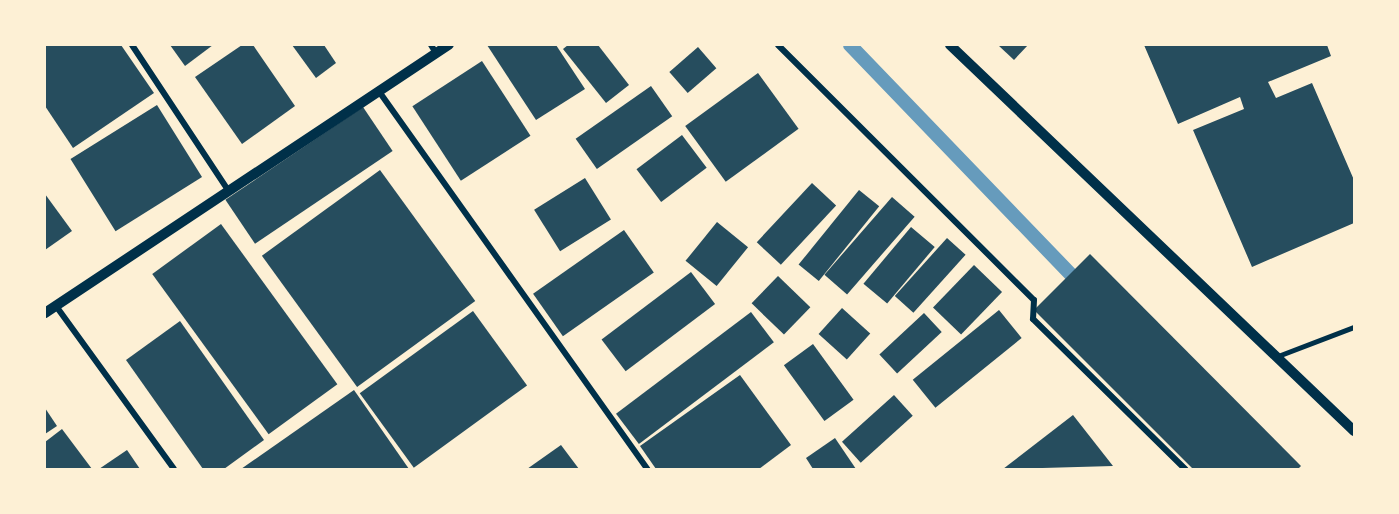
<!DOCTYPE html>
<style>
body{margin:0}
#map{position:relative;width:1399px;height:514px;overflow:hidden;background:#fdf0d5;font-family:"PT Sans",sans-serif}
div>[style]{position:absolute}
.stream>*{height:14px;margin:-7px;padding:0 7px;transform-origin:7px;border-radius:7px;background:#669bbc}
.building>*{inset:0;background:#264d5e;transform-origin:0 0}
.service>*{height:4.5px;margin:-2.25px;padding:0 2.25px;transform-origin:2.25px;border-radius:2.25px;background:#003049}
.minor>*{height:6px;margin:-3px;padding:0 3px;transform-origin:3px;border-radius:3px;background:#003049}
.tertiary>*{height:10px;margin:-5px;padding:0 5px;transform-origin:5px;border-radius:5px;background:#003049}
span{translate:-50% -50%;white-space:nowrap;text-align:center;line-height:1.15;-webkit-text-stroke:4.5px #fdf0d5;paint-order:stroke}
.frame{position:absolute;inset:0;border:46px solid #fdf0d5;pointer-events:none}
</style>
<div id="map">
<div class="stream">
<i style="left:850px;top:45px;width:335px;rotate:46.1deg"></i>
</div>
<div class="building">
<i style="clip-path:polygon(45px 45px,121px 45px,154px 93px,73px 148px,45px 106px)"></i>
<i style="clip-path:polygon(170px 45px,213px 45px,185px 66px)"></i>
<i style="clip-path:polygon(242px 45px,253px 45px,295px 106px,242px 144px,195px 77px)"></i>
<i style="clip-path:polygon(292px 45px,324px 45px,336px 63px,316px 78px)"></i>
<i style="clip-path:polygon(487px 45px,556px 45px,585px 89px,536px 120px)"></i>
<i style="clip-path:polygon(568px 45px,598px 45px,629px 85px,606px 103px,563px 49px)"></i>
<i style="clip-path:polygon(998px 45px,1028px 45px,1014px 60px)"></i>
<i style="clip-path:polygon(1144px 45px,1327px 45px,1331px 56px,1268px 82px,1276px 98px,1312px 83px,1354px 180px,1354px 223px,1252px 267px,1193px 130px,1244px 109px,1240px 97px,1178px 124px)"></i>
<i style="left:698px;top:47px;width:28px;height:38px;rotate:49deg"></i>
<i style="left:482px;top:61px;width:89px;height:83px;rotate:57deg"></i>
<i style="left:758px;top:73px;width:69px;height:90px;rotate:54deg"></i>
<i style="left:651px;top:86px;width:37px;height:92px;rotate:55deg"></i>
<i style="left:157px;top:105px;width:85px;height:102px;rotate:58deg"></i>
<i style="left:363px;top:107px;width:53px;height:166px;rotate:56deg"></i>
<i style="left:682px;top:135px;width:41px;height:57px;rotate:53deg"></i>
<i style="left:380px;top:170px;width:162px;height:146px;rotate:54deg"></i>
<i style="left:585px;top:178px;width:49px;height:60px;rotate:58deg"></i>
<i style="left:812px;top:183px;width:33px;height:81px;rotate:43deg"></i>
<i style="left:859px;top:190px;width:26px;height:96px;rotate:39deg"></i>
<i style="clip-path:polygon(45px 194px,72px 231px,45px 250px)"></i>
<i style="left:892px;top:197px;width:30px;height:103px;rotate:41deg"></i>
<i style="left:717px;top:222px;width:40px;height:50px;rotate:39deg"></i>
<i style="left:221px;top:224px;width:198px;height:85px;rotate:54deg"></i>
<i style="left:911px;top:227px;width:31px;height:74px;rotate:40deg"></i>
<i style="left:624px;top:230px;width:52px;height:111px;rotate:55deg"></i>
<i style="left:947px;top:238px;width:25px;height:78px;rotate:42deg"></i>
<i style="clip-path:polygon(1090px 254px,1301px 466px,1298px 469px,1193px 469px,1034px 310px)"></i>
<i style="left:974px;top:265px;width:39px;height:59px;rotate:44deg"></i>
<i style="left:691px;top:272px;width:40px;height:112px;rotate:53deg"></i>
<i style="left:778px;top:276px;width:45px;height:38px;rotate:44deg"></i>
<i style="left:842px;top:308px;width:38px;height:35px;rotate:42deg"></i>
<i style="left:999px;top:310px;width:36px;height:111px;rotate:51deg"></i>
<i style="left:473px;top:311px;width:92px;height:140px;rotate:54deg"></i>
<i style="left:751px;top:312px;width:38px;height:169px;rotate:53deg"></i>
<i style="left:924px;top:313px;width:26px;height:61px;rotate:47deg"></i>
<i style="clip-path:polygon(180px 321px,264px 440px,224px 469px,203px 469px,126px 360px)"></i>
<i style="left:813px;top:344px;width:69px;height:36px;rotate:54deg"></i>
<i style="clip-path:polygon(740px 375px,791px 445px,759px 469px,656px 469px,640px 446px)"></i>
<i style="clip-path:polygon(354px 390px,409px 469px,241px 469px)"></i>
<i style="left:894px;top:395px;width:28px;height:70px;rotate:48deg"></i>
<i style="clip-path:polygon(45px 408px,57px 426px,45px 434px)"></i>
<i style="clip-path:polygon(1073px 415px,1113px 466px,1003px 469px)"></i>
<i style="clip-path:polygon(62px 429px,92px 469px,45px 469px,45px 442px)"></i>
<i style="clip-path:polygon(835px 438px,856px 469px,813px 469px,806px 458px)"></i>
<i style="clip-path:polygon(561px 445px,579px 469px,527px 469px)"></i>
<i style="clip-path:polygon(127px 450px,140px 469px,99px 469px)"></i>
</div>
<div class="service">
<i style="left:1278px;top:356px;width:81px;rotate:-20.9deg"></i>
</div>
<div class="minor">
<i style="left:132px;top:45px;width:174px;rotate:56.5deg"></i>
<i style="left:431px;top:45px;width:9px;rotate:58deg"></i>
<i style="left:778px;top:45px;width:361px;rotate:44.9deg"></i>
<i style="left:1034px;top:300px;width:19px;rotate:93deg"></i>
<i style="left:1033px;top:319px;width:214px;rotate:44.6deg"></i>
<i style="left:378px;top:90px;width:465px;rotate:54.6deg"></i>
<i style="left:56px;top:306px;width:201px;rotate:54.1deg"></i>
</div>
<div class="tertiary">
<i style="left:950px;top:45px;width:559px;rotate:43.69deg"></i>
<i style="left:45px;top:313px;width:485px;rotate:-33.6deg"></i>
</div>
<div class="frame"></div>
</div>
